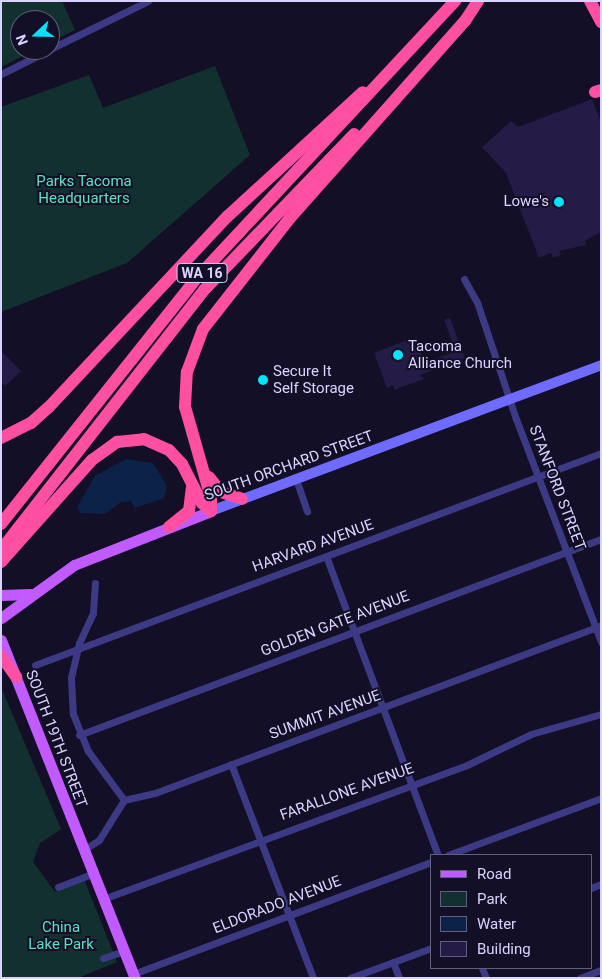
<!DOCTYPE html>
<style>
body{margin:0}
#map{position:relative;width:602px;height:979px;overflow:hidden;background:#130f26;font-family:Roboto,sans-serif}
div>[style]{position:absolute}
.green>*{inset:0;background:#12302f}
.water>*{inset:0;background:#0c2248}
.building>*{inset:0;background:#241b47}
.street>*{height:7px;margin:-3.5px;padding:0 3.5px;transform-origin:3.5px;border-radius:3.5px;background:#3d3a85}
.secondary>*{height:10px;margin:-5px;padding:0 5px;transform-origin:5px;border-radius:5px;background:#6f6bff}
.primary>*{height:11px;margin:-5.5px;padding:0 5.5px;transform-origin:5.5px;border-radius:5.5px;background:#c25bff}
.highway>*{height:12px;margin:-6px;padding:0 6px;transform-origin:6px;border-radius:6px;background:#ff4fa3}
.dots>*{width:14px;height:14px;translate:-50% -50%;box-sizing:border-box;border:2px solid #130f26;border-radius:50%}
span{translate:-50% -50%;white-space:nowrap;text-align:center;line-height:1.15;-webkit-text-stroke:4px #130f26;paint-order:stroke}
.shield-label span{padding:1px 4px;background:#130f26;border:1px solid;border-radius:4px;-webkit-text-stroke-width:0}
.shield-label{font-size:14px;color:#d9d4ff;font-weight:700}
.park-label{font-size:15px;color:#5fe0c0}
.poi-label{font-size:15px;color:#d9d4ff}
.right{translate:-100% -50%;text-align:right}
.left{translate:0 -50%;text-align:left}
.street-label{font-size:15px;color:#d9d4ff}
.frame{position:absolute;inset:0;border:2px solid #d9d4ff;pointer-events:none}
.legend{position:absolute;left:430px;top:854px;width:162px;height:115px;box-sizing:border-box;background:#130f26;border:1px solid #625e7d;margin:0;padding:6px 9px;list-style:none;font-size:15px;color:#d9d4ff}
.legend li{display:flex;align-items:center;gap:10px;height:25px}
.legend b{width:25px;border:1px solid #625e7d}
.north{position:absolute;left:10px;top:10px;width:50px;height:50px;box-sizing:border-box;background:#130f26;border:1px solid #625e7d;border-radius:50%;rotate:249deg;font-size:14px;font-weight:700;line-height:20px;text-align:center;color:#d9d4ff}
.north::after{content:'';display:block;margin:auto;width:18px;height:22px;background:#00e5ff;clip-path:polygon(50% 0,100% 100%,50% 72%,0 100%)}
</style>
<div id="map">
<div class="green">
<i style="clip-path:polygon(1px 1px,62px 1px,75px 30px,50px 42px,50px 20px,20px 20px,20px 50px,35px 50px,1px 67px)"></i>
<i style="clip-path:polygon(215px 66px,250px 155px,127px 263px,1px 312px,1px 107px,89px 75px,103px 108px)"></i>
<i style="clip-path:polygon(1px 687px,61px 829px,40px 843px,33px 862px,55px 892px,84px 879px,117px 962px,78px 978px,1px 978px)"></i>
</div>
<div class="water">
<i style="clip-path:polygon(126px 459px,153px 463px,167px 486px,164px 498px,135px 508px,131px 501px,121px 502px,105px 514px,81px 513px,77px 507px,95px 476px)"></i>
</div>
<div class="building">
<i style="clip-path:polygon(592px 99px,601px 122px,601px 232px,585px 241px,586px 245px,559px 251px,561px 255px,553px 258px,551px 253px,539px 258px,506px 173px,482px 147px,511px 121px,518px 127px)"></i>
<i style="clip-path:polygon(450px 318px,465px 358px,420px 375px,424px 379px,394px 390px,394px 385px,387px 388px,374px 353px,415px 337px,424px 362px,452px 353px,454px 347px,444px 320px)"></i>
<i style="clip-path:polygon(1px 351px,21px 371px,5px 386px,1px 382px)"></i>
</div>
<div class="street">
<i style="left:50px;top:49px;width:109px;rotate:-26.1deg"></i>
<i style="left:1px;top:74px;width:54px;rotate:-26.6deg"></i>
<i style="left:464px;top:279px;width:26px;rotate:61deg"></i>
<i style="left:477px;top:302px;width:123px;rotate:71.6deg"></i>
<i style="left:516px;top:419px;width:239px;rotate:69.1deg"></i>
<i style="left:298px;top:485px;width:28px;rotate:71deg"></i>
<i style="left:326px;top:556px;width:319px;rotate:69.5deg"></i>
<i style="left:95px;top:583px;width:30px;rotate:94deg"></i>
<i style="left:93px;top:613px;width:33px;rotate:115deg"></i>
<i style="left:79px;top:643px;width:36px;rotate:103deg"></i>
<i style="left:71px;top:678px;width:36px;rotate:87deg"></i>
<i style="left:73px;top:714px;width:40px;rotate:68deg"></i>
<i style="left:88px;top:751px;width:61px;rotate:53.7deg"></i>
<i style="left:35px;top:665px;width:604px;rotate:-20.53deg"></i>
<i style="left:79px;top:735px;width:558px;rotate:-20.58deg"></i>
<i style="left:231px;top:764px;width:229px;rotate:69deg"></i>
<i style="left:83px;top:850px;width:19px;rotate:-32deg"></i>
<i style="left:99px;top:840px;width:47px;rotate:-58deg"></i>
<i style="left:124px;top:800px;width:32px;rotate:-13deg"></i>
<i style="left:155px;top:793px;width:477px;rotate:-20.6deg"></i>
<i style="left:448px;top:855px;width:163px;rotate:-20.4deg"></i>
<i style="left:58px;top:887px;width:36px;rotate:-21deg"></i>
<i style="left:591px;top:888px;width:11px;rotate:-22deg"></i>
<i style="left:103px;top:899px;width:388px;rotate:-20.2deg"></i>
<i style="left:467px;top:765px;width:71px;rotate:-25.8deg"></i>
<i style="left:531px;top:734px;width:73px;rotate:-15.9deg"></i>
<i style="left:103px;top:958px;width:22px;rotate:-18deg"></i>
<i style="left:393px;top:962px;width:17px;rotate:69deg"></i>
<i style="left:482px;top:968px;width:11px;rotate:68deg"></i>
<i style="left:133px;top:974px;width:318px;rotate:-20.6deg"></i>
<i style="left:350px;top:978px;width:86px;rotate:-20.3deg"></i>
<i style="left:580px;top:978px;width:22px;rotate:-21deg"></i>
</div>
<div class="secondary">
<i style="left:211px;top:511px;width:416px;rotate:-20.5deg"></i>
</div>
<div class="primary">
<i style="left:1px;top:595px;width:29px;rotate:-2deg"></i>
<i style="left:1px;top:618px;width:90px;rotate:-36deg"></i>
<i style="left:74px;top:565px;width:147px;rotate:-21.5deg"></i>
<i style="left:1px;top:640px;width:364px;rotate:68.4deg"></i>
</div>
<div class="highway">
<i style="left:590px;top:1px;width:24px;rotate:62deg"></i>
<i style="left:595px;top:92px;width:6px;rotate:-18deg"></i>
<i style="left:1px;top:438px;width:34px;rotate:-27deg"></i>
<i style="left:31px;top:423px;width:24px;rotate:-42deg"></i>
<i style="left:49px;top:407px;width:262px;rotate:-46.9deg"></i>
<i style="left:228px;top:216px;width:183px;rotate:-42.6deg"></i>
<i style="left:209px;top:477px;width:19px;rotate:51deg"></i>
<i style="left:221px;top:492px;width:22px;rotate:18deg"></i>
<i style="left:211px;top:511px;width:13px;rotate:-90deg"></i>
<i style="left:211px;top:498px;width:95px;rotate:-105.9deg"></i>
<i style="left:185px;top:407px;width:35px;rotate:-87deg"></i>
<i style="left:187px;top:372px;width:46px;rotate:-69.6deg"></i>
<i style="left:203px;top:329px;width:141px;rotate:-51.9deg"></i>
<i style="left:290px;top:218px;width:264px;rotate:-48.4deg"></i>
<i style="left:465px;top:21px;width:24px;rotate:-57deg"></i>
<i style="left:1px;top:524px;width:310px;rotate:-51.5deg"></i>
<i style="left:194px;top:281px;width:383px;rotate:-47deg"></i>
<i style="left:169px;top:527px;width:26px;rotate:-39deg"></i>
<i style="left:189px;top:511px;width:23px;rotate:-83deg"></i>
<i style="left:1px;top:550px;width:331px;rotate:-52deg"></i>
<i style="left:205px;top:289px;width:215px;rotate:-46.1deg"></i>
<i style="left:1px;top:562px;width:137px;rotate:-48.3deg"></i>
<i style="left:92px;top:460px;width:31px;rotate:-36deg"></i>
<i style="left:117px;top:442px;width:27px;rotate:-6deg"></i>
<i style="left:144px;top:439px;width:27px;rotate:24deg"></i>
<i style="left:169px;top:450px;width:19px;rotate:47deg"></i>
<i style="left:182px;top:464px;width:44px;rotate:62.9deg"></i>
<i style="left:202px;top:503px;width:12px;rotate:42deg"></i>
<i style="left:1px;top:656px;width:26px;rotate:54deg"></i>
</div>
<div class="dots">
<i style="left:559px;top:202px;background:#00e5ff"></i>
<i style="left:398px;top:355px;background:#00e5ff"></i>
<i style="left:263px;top:380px;background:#00e5ff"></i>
</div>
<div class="shield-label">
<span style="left:202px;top:273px">WA 16</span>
</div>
<div class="park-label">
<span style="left:84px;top:190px">Parks Tacoma<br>Headquarters</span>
<span style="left:61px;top:936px">China<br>Lake Park</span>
</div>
<div class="poi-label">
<span class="right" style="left:549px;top:202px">Lowe's</span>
<span class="left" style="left:408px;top:355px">Tacoma<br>Alliance Church</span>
<span class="left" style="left:273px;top:380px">Secure It<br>Self Storage</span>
</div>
<div class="street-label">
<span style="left:289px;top:466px;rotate:-20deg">SOUTH ORCHARD STREET</span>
<span style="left:557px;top:488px;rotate:69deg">STANFORD STREET</span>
<span style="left:313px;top:546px;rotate:-20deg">HARVARD AVENUE</span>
<span style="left:335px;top:624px;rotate:-21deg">GOLDEN GATE AVENUE</span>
<span style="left:325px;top:715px;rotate:-20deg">SUMMIT AVENUE</span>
<span style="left:56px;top:739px;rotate:69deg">SOUTH 19TH STREET</span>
<span style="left:347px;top:792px;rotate:-20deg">FARALLONE AVENUE</span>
<span style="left:277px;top:905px;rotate:-21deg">ELDORADO AVENUE</span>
</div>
<div class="frame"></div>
<ul class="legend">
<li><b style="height:6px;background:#c25bff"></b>Road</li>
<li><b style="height:14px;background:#12302f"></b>Park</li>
<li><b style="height:14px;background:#0c2248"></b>Water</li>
<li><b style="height:14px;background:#241b47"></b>Building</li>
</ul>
<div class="north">N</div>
</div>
